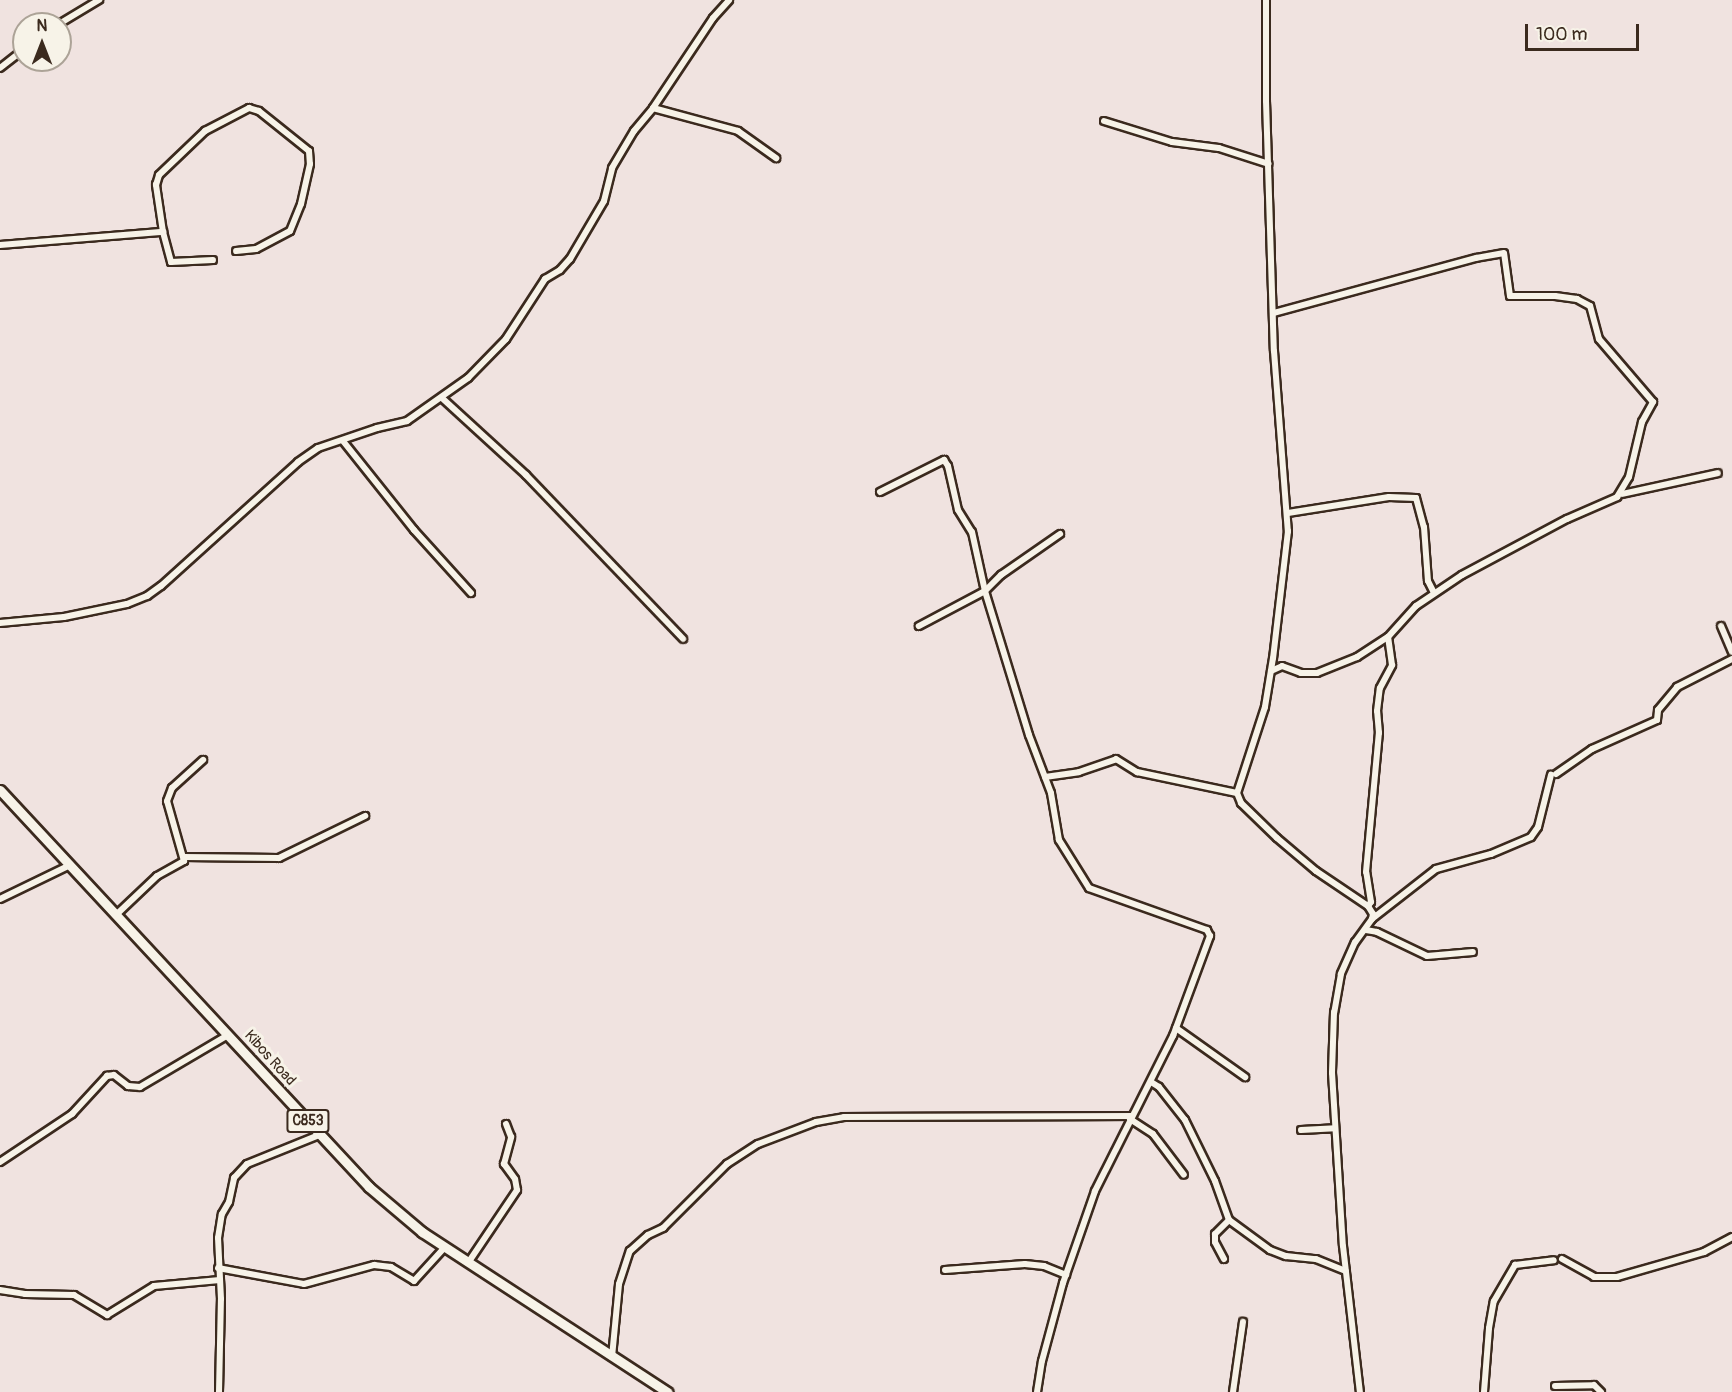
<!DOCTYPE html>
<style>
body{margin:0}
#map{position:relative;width:1732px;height:1392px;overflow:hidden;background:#f0e3e0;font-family:Pangolin,sans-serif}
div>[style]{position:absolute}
.roads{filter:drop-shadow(2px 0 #3b2a1e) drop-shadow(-2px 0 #3b2a1e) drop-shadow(0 2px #3b2a1e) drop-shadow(0 -2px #3b2a1e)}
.street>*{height:6px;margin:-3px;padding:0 3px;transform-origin:3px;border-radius:3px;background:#f7f3e8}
.primary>*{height:9px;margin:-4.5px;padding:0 4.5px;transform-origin:4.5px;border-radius:4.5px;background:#f7f3e8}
span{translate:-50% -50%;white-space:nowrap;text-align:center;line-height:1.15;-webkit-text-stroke:6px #f7f3e8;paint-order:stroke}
.shield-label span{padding:2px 4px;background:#f7f3e8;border:2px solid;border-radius:4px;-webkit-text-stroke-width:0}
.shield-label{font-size:14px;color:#3b2a1e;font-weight:700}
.street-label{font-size:15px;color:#3b2a1e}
.north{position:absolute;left:12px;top:12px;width:60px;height:60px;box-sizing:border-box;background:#f7f3e8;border:2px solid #aca397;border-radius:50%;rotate:0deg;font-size:16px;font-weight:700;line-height:24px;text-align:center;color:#3b2a1e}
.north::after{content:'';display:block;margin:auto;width:21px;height:27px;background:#3b2a1e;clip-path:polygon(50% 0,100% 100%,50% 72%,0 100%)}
.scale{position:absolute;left:1525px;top:24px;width:114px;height:27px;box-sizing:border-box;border:3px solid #3b2a1e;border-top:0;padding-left:8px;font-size:18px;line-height:21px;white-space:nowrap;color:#3b2a1e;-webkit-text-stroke:4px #f7f3e8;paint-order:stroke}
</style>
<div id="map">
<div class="roads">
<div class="street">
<i style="left:1266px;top:0;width:101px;rotate:90deg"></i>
<i style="left:1266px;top:101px;width:250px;rotate:88.2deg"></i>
<i style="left:1274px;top:351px;width:181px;rotate:85.6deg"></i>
<i style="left:1288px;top:531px;width:128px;rotate:96.7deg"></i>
<i style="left:1273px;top:658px;width:50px;rotate:99.3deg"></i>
<i style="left:1265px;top:707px;width:90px;rotate:108deg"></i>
<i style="left:1237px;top:793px;width:11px;rotate:68deg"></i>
<i style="left:1241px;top:803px;width:50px;rotate:44.2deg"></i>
<i style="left:1277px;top:838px;width:51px;rotate:40.2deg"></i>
<i style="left:1316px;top:871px;width:63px;rotate:33.9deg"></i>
<i style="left:1368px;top:906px;width:9px;rotate:58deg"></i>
<i style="left:1373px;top:914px;width:5px;rotate:101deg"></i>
<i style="left:1372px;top:919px;width:29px;rotate:126deg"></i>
<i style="left:1355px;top:942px;width:35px;rotate:114deg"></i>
<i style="left:1341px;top:974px;width:39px;rotate:100deg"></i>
<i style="left:1334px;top:1012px;width:61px;rotate:91.9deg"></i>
<i style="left:1332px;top:1073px;width:173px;rotate:86.4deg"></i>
<i style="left:1343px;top:1246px;width:147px;rotate:83.4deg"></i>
<i style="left:59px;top:24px;width:47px;rotate:-31deg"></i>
<i style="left:0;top:68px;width:31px;rotate:-38deg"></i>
<i style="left:653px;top:108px;width:88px;rotate:15.1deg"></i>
<i style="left:738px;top:131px;width:47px;rotate:35.4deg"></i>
<i style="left:1104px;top:121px;width:71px;rotate:17.2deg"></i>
<i style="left:1172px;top:142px;width:47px;rotate:7.3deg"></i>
<i style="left:1219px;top:148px;width:52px;rotate:17.7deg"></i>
<i style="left:163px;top:232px;width:48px;rotate:-98.5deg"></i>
<i style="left:156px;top:185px;width:10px;rotate:-73deg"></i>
<i style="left:159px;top:175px;width:64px;rotate:-43.7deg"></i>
<i style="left:205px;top:131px;width:50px;rotate:-27.6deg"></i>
<i style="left:249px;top:108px;width:10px;rotate:17deg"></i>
<i style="left:259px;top:111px;width:64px;rotate:38.7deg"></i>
<i style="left:309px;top:151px;width:13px;rotate:86deg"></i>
<i style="left:310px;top:164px;width:41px;rotate:102.7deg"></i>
<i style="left:301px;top:204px;width:29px;rotate:112deg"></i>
<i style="left:290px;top:231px;width:38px;rotate:152deg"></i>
<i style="left:256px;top:249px;width:20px;rotate:174deg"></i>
<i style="left:0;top:245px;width:164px;rotate:-4.6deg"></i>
<i style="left:163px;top:232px;width:31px;rotate:75deg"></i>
<i style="left:171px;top:262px;width:42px;rotate:-2.7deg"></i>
<i style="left:442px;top:398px;width:114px;rotate:42.5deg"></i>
<i style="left:526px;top:475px;width:227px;rotate:46.2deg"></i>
<i style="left:343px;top:441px;width:114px;rotate:51.4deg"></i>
<i style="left:414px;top:530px;width:85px;rotate:47.9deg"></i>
<i style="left:880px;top:492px;width:72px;rotate:-26.6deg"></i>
<i style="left:944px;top:460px;width:7px;rotate:56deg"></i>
<i style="left:948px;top:466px;width:45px;rotate:77.2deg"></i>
<i style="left:958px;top:510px;width:26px;rotate:58deg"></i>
<i style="left:972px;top:532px;width:60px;rotate:77.6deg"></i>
<i style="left:985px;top:591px;width:75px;rotate:152.1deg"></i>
<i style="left:1622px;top:494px;width:98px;rotate:-12.3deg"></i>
<i style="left:1288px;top:513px;width:102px;rotate:-9deg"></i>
<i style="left:1389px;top:497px;width:27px;rotate:2deg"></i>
<i style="left:1416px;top:498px;width:30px;rotate:75deg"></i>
<i style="left:1424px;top:527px;width:54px;rotate:85.8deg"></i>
<i style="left:1428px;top:581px;width:13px;rotate:63deg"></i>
<i style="left:0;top:623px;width:64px;rotate:-5.4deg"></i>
<i style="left:64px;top:617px;width:64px;rotate:-11.7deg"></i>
<i style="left:127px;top:604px;width:22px;rotate:-22deg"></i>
<i style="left:147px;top:596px;width:17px;rotate:-36deg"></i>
<i style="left:161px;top:586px;width:185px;rotate:-42.1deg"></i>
<i style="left:298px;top:462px;width:24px;rotate:-35deg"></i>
<i style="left:318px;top:448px;width:62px;rotate:-18.7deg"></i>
<i style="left:377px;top:428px;width:31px;rotate:-13deg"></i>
<i style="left:407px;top:421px;width:75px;rotate:-35.2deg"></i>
<i style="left:468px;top:378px;width:54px;rotate:-45.7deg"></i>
<i style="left:506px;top:339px;width:72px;rotate:-57deg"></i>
<i style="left:545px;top:279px;width:17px;rotate:-31deg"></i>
<i style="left:560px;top:270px;width:15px;rotate:-48deg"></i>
<i style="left:570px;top:259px;width:67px;rotate:-59.6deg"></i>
<i style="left:604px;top:201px;width:34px;rotate:-76deg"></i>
<i style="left:612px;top:168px;width:43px;rotate:-59.3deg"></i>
<i style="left:634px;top:131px;width:30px;rotate:-50deg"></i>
<i style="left:653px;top:108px;width:108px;rotate:-56.3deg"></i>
<i style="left:713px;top:18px;width:24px;rotate:-48deg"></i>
<i style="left:1721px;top:626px;width:28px;rotate:67deg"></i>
<i style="left:1271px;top:671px;width:12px;rotate:-24deg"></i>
<i style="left:1282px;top:666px;width:20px;rotate:20deg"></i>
<i style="left:1301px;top:673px;width:16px"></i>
<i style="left:1317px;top:673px;width:43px;rotate:-21.8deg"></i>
<i style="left:1357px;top:657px;width:37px;rotate:-33deg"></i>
<i style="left:1388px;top:637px;width:42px;rotate:-47.9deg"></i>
<i style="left:1416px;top:606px;width:55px;rotate:-34deg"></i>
<i style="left:1462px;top:575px;width:119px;rotate:-28.1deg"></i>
<i style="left:1567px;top:519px;width:55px;rotate:-23.7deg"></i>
<i style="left:1617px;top:497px;width:23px;rotate:-59deg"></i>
<i style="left:1629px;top:477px;width:57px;rotate:-76.7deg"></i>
<i style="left:1642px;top:422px;width:23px;rotate:-61deg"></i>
<i style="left:1653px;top:402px;width:83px;rotate:-130.6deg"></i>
<i style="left:1599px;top:339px;width:34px;rotate:-105deg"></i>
<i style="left:1590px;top:306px;width:15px;rotate:-152deg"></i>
<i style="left:1577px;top:299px;width:22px;rotate:-172deg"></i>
<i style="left:1555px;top:296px;width:45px;rotate:180deg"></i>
<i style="left:1510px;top:296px;width:43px;rotate:-97.9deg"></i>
<i style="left:1504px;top:253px;width:28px;rotate:170deg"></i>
<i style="left:1476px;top:258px;width:210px;rotate:164.8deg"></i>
<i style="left:1556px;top:774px;width:44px;rotate:-34.8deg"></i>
<i style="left:1592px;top:749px;width:71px;rotate:-24deg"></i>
<i style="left:1657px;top:720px;width:10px;rotate:-84deg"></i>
<i style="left:1658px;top:710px;width:30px;rotate:-50deg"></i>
<i style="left:1677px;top:687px;width:62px;rotate:-27deg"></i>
<i style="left:1045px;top:777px;width:34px;rotate:-8deg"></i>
<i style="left:1079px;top:772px;width:39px;rotate:-19deg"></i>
<i style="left:1116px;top:759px;width:25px;rotate:32deg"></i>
<i style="left:1137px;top:772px;width:102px;rotate:11.9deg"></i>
<i style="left:184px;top:857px;width:95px;rotate:0.6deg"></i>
<i style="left:279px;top:858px;width:96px;rotate:-26deg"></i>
<i style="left:0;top:899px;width:78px;rotate:-25.9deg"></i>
<i style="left:1368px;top:906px;width:5px;rotate:-53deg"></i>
<i style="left:1371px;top:902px;width:30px;rotate:-99deg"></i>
<i style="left:1366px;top:872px;width:140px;rotate:-84.7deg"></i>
<i style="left:1379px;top:733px;width:22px;rotate:-95deg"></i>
<i style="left:1377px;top:711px;width:23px;rotate:-83deg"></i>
<i style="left:1380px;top:688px;width:26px;rotate:-62deg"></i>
<i style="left:1392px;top:665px;width:28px;rotate:-98deg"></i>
<i style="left:117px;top:914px;width:55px;rotate:-43.5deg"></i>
<i style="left:157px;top:876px;width:31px;rotate:-29deg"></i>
<i style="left:184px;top:861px;width:62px;rotate:-105.8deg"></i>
<i style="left:167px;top:801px;width:14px;rotate:-69deg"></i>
<i style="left:172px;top:788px;width:42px;rotate:-42.1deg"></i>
<i style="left:1372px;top:919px;width:81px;rotate:-38deg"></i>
<i style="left:1436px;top:869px;width:57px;rotate:-15.3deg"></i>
<i style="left:1491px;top:854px;width:43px;rotate:-23deg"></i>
<i style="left:1531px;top:837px;width:12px;rotate:-55deg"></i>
<i style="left:1538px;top:827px;width:54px;rotate:-76deg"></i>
<i style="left:1366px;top:930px;width:11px;rotate:10deg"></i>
<i style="left:1377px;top:932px;width:55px;rotate:25.6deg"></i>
<i style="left:1427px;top:956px;width:46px;rotate:-5deg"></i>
<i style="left:1176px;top:1028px;width:85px;rotate:35.4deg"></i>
<i style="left:1151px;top:1082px;width:9px;rotate:32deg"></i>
<i style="left:1159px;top:1087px;width:42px;rotate:51.8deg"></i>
<i style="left:1185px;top:1120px;width:68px;rotate:63.8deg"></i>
<i style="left:1215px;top:1181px;width:41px;rotate:70.3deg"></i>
<i style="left:1229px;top:1220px;width:51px;rotate:36.2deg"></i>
<i style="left:1270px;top:1250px;width:17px;rotate:21deg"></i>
<i style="left:1286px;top:1256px;width:30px;rotate:6deg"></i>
<i style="left:1316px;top:1259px;width:32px;rotate:22deg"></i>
<i style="left:1130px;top:1119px;width:27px;rotate:33deg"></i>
<i style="left:1153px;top:1134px;width:51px;rotate:52.9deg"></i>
<i style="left:1301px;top:1130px;width:34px;rotate:-3deg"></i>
<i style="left:0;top:1162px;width:87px;rotate:-33.7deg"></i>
<i style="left:72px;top:1114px;width:52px;rotate:-47.4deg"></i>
<i style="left:107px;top:1076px;width:7px;rotate:-8deg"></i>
<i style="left:114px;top:1075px;width:18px;rotate:38deg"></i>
<i style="left:128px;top:1086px;width:12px;rotate:5deg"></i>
<i style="left:140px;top:1087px;width:102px;rotate:-30.6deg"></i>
<i style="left:1224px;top:1259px;width:19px;rotate:-118deg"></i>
<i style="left:1215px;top:1242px;width:8px;rotate:-90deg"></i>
<i style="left:1215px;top:1234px;width:20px;rotate:-45deg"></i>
<i style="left:1562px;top:1259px;width:37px;rotate:29deg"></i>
<i style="left:1594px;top:1277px;width:23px"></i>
<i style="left:1617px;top:1277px;width:91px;rotate:-16deg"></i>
<i style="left:1704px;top:1252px;width:32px;rotate:-28deg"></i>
<i style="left:468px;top:1263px;width:88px;rotate:-56.1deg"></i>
<i style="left:517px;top:1190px;width:11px;rotate:-100deg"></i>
<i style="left:515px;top:1179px;width:19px;rotate:-126deg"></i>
<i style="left:504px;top:1164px;width:28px;rotate:-75deg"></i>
<i style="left:511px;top:1137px;width:14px;rotate:-111deg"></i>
<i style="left:218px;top:1268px;width:87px;rotate:10.5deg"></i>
<i style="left:304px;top:1284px;width:73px;rotate:-15.2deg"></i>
<i style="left:374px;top:1265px;width:17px;rotate:7deg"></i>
<i style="left:391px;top:1267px;width:27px;rotate:31deg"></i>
<i style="left:414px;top:1281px;width:46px;rotate:-47.6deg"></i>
<i style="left:945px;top:1270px;width:80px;rotate:-4.3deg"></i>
<i style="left:1025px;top:1264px;width:19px;rotate:6deg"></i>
<i style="left:1044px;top:1266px;width:24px;rotate:22deg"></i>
<i style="left:0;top:1290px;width:25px;rotate:9deg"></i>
<i style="left:25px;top:1294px;width:49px;rotate:1.2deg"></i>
<i style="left:74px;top:1295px;width:39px;rotate:31deg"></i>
<i style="left:107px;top:1315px;width:55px;rotate:-31.7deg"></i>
<i style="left:154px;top:1286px;width:66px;rotate:-5.2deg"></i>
<i style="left:612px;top:1357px;width:73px;rotate:-84.5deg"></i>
<i style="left:619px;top:1284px;width:35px;rotate:-72deg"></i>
<i style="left:630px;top:1251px;width:24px;rotate:-42deg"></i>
<i style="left:648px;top:1235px;width:17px;rotate:-25deg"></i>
<i style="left:663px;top:1228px;width:91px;rotate:-45deg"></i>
<i style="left:727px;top:1164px;width:37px;rotate:-33deg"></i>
<i style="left:758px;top:1144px;width:62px;rotate:-20.8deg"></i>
<i style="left:816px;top:1122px;width:28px;rotate:-10deg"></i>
<i style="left:844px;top:1117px;width:288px;rotate:-0.2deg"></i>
<i style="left:1555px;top:1386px;width:39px;rotate:-1deg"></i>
<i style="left:1594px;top:1385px;width:10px;rotate:45deg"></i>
<i style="left:219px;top:1392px;width:93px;rotate:-88.8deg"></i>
<i style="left:221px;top:1299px;width:61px;rotate:-92.8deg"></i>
<i style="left:218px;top:1238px;width:24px;rotate:-81deg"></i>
<i style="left:222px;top:1214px;width:14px;rotate:-60deg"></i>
<i style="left:229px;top:1202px;width:25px;rotate:-78deg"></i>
<i style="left:234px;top:1178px;width:19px;rotate:-47deg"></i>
<i style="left:247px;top:1164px;width:78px;rotate:-21.9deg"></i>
<i style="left:1037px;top:1392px;width:31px;rotate:-81deg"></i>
<i style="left:1042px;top:1361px;width:81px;rotate:-74.9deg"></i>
<i style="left:1063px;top:1283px;width:97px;rotate:-70.8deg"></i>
<i style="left:1095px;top:1191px;width:174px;rotate:-63.3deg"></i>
<i style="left:1173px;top:1036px;width:107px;rotate:-69.7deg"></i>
<i style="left:1210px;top:936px;width:7px;rotate:-117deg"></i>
<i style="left:1207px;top:930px;width:125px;rotate:-160.4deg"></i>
<i style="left:1089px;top:888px;width:57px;rotate:-122deg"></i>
<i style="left:1059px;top:840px;width:48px;rotate:-99.7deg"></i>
<i style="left:1051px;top:793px;width:62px;rotate:-110.8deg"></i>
<i style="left:1029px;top:735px;width:151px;rotate:-107deg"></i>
<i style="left:985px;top:591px;width:23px;rotate:-45deg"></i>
<i style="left:1001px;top:575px;width:72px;rotate:-34.8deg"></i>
<i style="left:1233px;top:1392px;width:71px;rotate:-81.9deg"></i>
<i style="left:1484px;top:1392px;width:64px;rotate:-85.5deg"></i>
<i style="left:1489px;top:1328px;width:27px;rotate:-80deg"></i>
<i style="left:1494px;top:1301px;width:42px;rotate:-59.7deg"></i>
<i style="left:1515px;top:1265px;width:39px;rotate:-7deg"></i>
</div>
<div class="primary">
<i style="left:0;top:790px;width:542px;rotate:47.09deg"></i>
<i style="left:369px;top:1187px;width:70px;rotate:40.3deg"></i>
<i style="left:422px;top:1232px;width:293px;rotate:33.1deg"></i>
</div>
</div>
<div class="shield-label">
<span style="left:308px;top:1121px">C853</span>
</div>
<div class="street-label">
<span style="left:270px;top:1058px;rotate:48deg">Kibos Road</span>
</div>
<div class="north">N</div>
<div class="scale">100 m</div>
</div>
